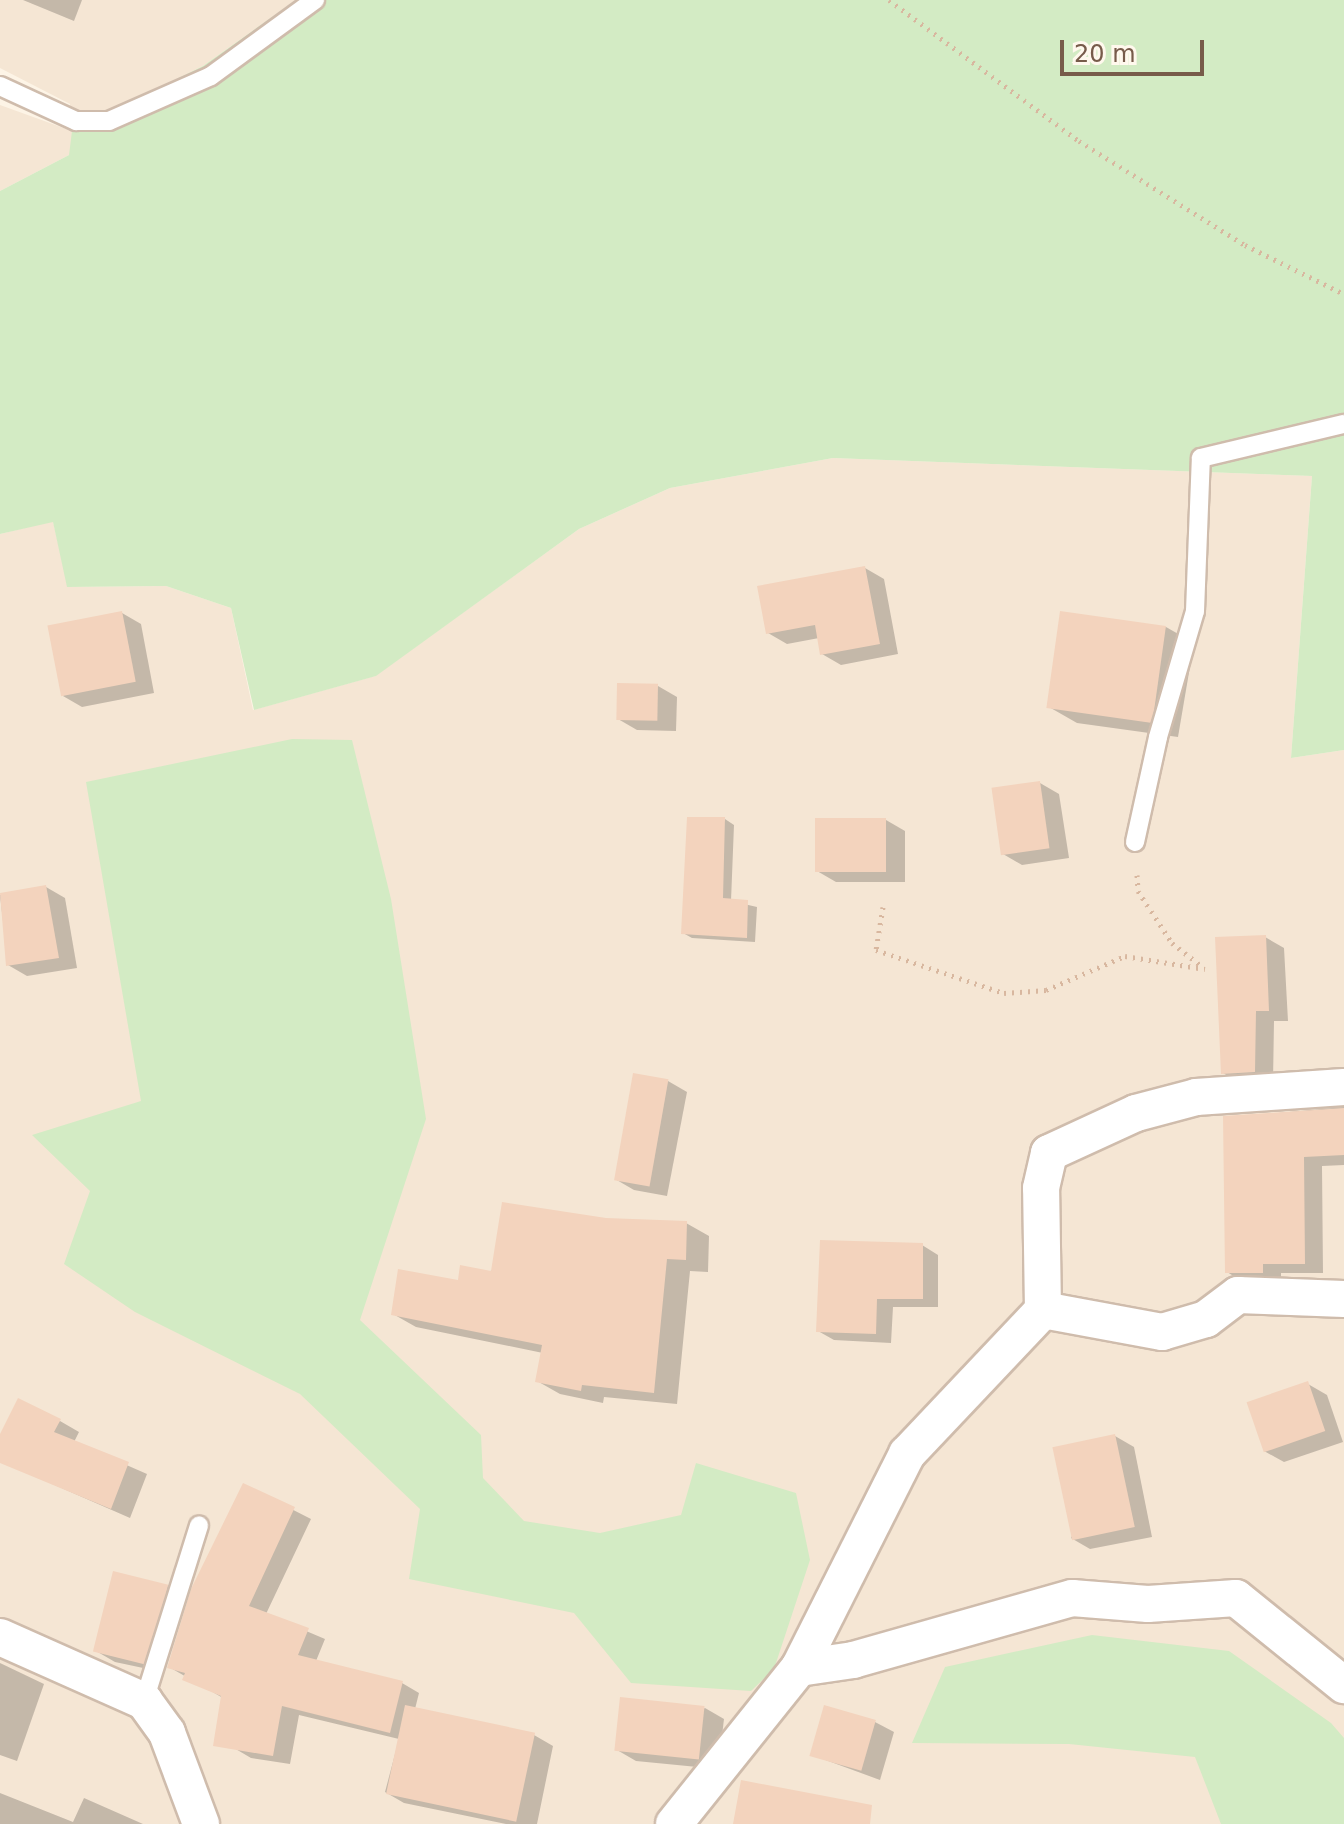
<!DOCTYPE html>
<style>
body{margin:0}
#map{position:relative;width:1344px;height:1824px;overflow:hidden;background:#fdf4e6;font-family:"DejaVu Sans",sans-serif}
div>[style]{position:absolute}
.residential>*{inset:0;background:#f5e6d4}
.green>*{inset:0;background:#d3ebc4}
.shadow>*{inset:0;background:#0003}
.building>*{inset:0;background:#f3d3bd;transform-origin:0 0}
.path>*{height:5px;margin-top:-2.5px;transform-origin:0;background:repeating-linear-gradient(90deg,#d8b79f 0 2px,transparent 0 8px)}
.roads{filter:drop-shadow(2px 0 #cfbcac) drop-shadow(-2px 0 #cfbcac) drop-shadow(0 2px #cfbcac) drop-shadow(0 -2px #cfbcac)}
.service>*{height:18px;margin:-9px;padding:0 9px;transform-origin:9px;border-radius:9px;background:#fff}
.minor>*{height:36px;margin:-18px;padding:0 18px;transform-origin:18px;border-radius:18px;background:#fff}
span{translate:-50% -50%;white-space:nowrap;text-align:center;line-height:1.15;-webkit-text-stroke:6px #fff8ed;paint-order:stroke}
.scale{position:absolute;left:1060px;top:40px;width:144px;height:36px;box-sizing:border-box;border:4px solid #775b4a;border-top:0;padding-left:10px;font-size:24px;line-height:28px;white-space:nowrap;color:#775b4a;-webkit-text-stroke:6px #fff8ed;paint-order:stroke}
</style>
<div id="map">
<div class="residential">
<i style="clip-path:polygon(0 0,296px 0,203px 66px,110px 113px,69px 155px,0 191px,0 105px,72px 131px,70px 104px,0 68px)"></i>
<i style="clip-path:polygon(833px 458px,1312px 476px,1291px 758px,1344px 750px,1344px 1824px,0 1824px,0 534px,53px 521px,68px 587px,166px 586px,231px 608px,253px 710px,375px 676px,579px 529px,670px 488px)"></i>
</div>
<div class="green">
<i style="clip-path:polygon(296px 0,1344px 0,1344px 750px,1291px 758px,1312px 476px,833px 458px,670px 488px,579px 529px,376px 676px,254px 710px,231px 608px,166px 586px,67px 587px,53px 522px,0 534px,0 191px,69px 155px,72px 131px,203px 66px)"></i>
<i style="clip-path:polygon(292px 739px,352px 740px,391px 899px,426px 1119px,360px 1320px,481px 1435px,483px 1478px,524px 1521px,600px 1533px,681px 1515px,696px 1463px,796px 1493px,810px 1560px,774px 1669px,751px 1691px,631px 1683px,574px 1613px,409px 1579px,420px 1509px,300px 1394px,135px 1312px,64px 1264px,90px 1191px,32px 1135px,141px 1101px,86px 782px)"></i>
<i style="clip-path:polygon(1092px 1635px,1229px 1651px,1331px 1723px,1344px 1738px,1344px 1824px,1221px 1824px,1195px 1757px,1069px 1744px,912px 1743px,945px 1667px)"></i>
</div>
<div class="shadow">
<i style="clip-path:polygon(23px 0,82px 0,74px 21px)"></i>
<i style="clip-path:polygon(865px 568px,884px 579px,898px 654px,841px 665px,822px 654px,819px 638px,787px 644px,768px 633px)"></i>
<i style="clip-path:polygon(122px 613px,141px 624px,154px 693px,82px 707px,63px 696px)"></i>
<i style="clip-path:polygon(1062px 613px,1166px 627px,1194px 643px,1178px 737px,1077px 723px,1049px 707px)"></i>
<i style="clip-path:polygon(658px 686px,677px 697px,676px 731px,637px 730px,618px 719px)"></i>
<i style="clip-path:polygon(1040px 783px,1059px 794px,1069px 858px,1022px 865px,1003px 854px)"></i>
<i style="clip-path:polygon(725px 819px,734px 825px,731px 901px,757px 907px,755px 942px,692px 938px,683px 933px)"></i>
<i style="clip-path:polygon(886px 820px,905px 831px,905px 882px,836px 882px,817px 871px)"></i>
<i style="clip-path:polygon(46px 887px,65px 898px,77px 968px,27px 976px,8px 965px,0 895px)"></i>
<i style="clip-path:polygon(1265px 937px,1284px 948px,1288px 1021px,1274px 1021px,1273px 1082px,1242px 1084px,1223px 1073px)"></i>
<i style="clip-path:polygon(635px 1075px,668px 1081px,687px 1092px,667px 1196px,634px 1190px,615px 1179px)"></i>
<i style="clip-path:polygon(1344px 1107px,1344px 1165px,1322px 1166px,1323px 1273px,1281px 1273px,1281px 1282px,1245px 1283px,1227px 1272px,1225px 1118px)"></i>
<i style="clip-path:polygon(606px 1220px,686px 1223px,709px 1236px,708px 1272px,690px 1271px,677px 1404px,604px 1397px,603px 1403px,560px 1394px,537px 1381px,543px 1353px,416px 1327px,393px 1314px)"></i>
<i style="clip-path:polygon(922px 1245px,938px 1255px,938px 1307px,893px 1307px,891px 1343px,834px 1340px,818px 1331px)"></i>
<i style="clip-path:polygon(1308px 1384px,1327px 1395px,1343px 1442px,1284px 1462px,1264px 1451px)"></i>
<i style="clip-path:polygon(60px 1421px,79px 1432px,74px 1442px,147px 1474px,130px 1518px,0 1461px,0 1438px)"></i>
<i style="clip-path:polygon(1115px 1436px,1134px 1447px,1152px 1537px,1090px 1549px,1071px 1538px)"></i>
<i style="clip-path:polygon(244px 1485px,311px 1519px,266px 1614px,325px 1639px,316px 1661px,402px 1683px,419px 1693px,415px 1709px,534px 1735px,553px 1746px,537px 1824px,506px 1824px,404px 1803px,385px 1792px,399px 1739px,299px 1715px,290px 1764px,251px 1758px,234px 1748px,223px 1698px,169px 1667px)"></i>
<i style="clip-path:polygon(167px 1586px,186px 1597px,162px 1672px,115px 1662px,96px 1651px)"></i>
<i style="clip-path:polygon(0 1663px,44px 1684px,17px 1761px,0 1755px)"></i>
<i style="clip-path:polygon(705px 1708px,724px 1719px,718px 1769px,636px 1761px,617px 1750px)"></i>
<i style="clip-path:polygon(875px 1722px,894px 1732px,880px 1780px,812px 1755px)"></i>
<i style="clip-path:polygon(0 1793px,73px 1822px,84px 1798px,143px 1824px,0 1824px)"></i>
</div>
<div class="building">
<i style="clip-path:polygon(865px 566px,880px 644px,820px 655px,815px 625px,766px 634px,757px 586px)"></i>
<i style="left:122px;top:611px;width:72px;height:76px;rotate:79deg"></i>
<i style="left:1060px;top:611px;width:107px;height:98px;rotate:8deg"></i>
<i style="left:617px;top:683px;width:41px;height:37px;rotate:1deg"></i>
<i style="left:1040px;top:781px;width:68px;height:49px;rotate:82deg"></i>
<i style="clip-path:polygon(687px 817px,725px 817px,723px 898px,748px 900px,747px 938px,681px 934px)"></i>
<i style="left:815px;top:818px;width:71px;height:54px"></i>
<i style="clip-path:polygon(46px 885px,59px 958px,6px 966px,0 893px)"></i>
<i style="clip-path:polygon(1266px 935px,1269px 1011px,1256px 1011px,1255px 1072px,1221px 1074px,1215px 937px)"></i>
<i style="left:633px;top:1073px;width:36px;height:109px;rotate:10deg"></i>
<i style="clip-path:polygon(1344px 1108px,1344px 1155px,1304px 1157px,1305px 1264px,1263px 1264px,1263px 1273px,1225px 1273px,1223px 1116px)"></i>
<i style="clip-path:polygon(502px 1202px,606px 1218px,687px 1221px,686px 1260px,667px 1259px,654px 1393px,582px 1385px,581px 1391px,535px 1382px,542px 1345px,391px 1315px,398px 1269px,458px 1280px,460px 1265px,491px 1271px)"></i>
<i style="clip-path:polygon(820px 1240px,923px 1243px,923px 1299px,877px 1299px,876px 1334px,816px 1332px)"></i>
<i style="left:1308px;top:1381px;width:53px;height:65px;rotate:71deg"></i>
<i style="clip-path:polygon(18px 1398px,61px 1419px,54px 1432px,129px 1462px,111px 1509px,0 1463px,0 1434px)"></i>
<i style="left:1115px;top:1434px;width:95px;height:64px;rotate:78deg"></i>
<i style="clip-path:polygon(243px 1483px,295px 1507px,249px 1606px,309px 1628px,298px 1655px,403px 1681px,390px 1733px,282px 1706px,273px 1756px,213px 1746px,221px 1696px,182px 1680px,185px 1673px,167px 1668px,191px 1589px)"></i>
<i style="left:113px;top:1571px;width:57px;height:83px;rotate:14deg"></i>
<i style="left:620px;top:1697px;width:85px;height:54px;rotate:6deg"></i>
<i style="left:405px;top:1705px;width:133px;height:91px;rotate:12deg"></i>
<i style="left:824px;top:1705px;width:54px;height:53px;rotate:16deg"></i>
<i style="clip-path:polygon(741px 1780px,872px 1805px,870px 1824px,733px 1824px)"></i>
</div>
<div class="path">
<i style="left:889px;top:0;width:237px;rotate:36.6deg"></i>
<i style="left:1079px;top:141px;width:196px;rotate:32.1deg"></i>
<i style="left:1245px;top:245px;width:110px;rotate:26.3deg"></i>
<i style="left:1137px;top:875px;width:16px;rotate:86deg"></i>
<i style="left:1138px;top:891px;width:62px;rotate:56.8deg"></i>
<i style="left:1172px;top:943px;width:39px;rotate:38deg"></i>
<i style="left:883px;top:907px;width:44px;rotate:99.2deg"></i>
<i style="left:876px;top:950px;width:135px;rotate:18.6deg"></i>
<i style="left:1004px;top:993px;width:42px;rotate:-4.1deg"></i>
<i style="left:1046px;top:990px;width:86px;rotate:-23.3deg"></i>
<i style="left:1125px;top:956px;width:81px;rotate:9.2deg"></i>
</div>
<div class="roads">
<div class="service">
<i style="left:0;top:86px;width:84px;rotate:24.7deg"></i>
<i style="left:76px;top:121px;width:33px"></i>
<i style="left:109px;top:121px;width:111px;rotate:-23.8deg"></i>
<i style="left:211px;top:76px;width:129px;rotate:-36.2deg"></i>
<i style="left:1135px;top:842px;width:107px;rotate:-77.6deg"></i>
<i style="left:1158px;top:737px;width:131px;rotate:-73.6deg"></i>
<i style="left:1195px;top:611px;width:153px;rotate:-87.8deg"></i>
<i style="left:1201px;top:458px;width:147px;rotate:-13.4deg"></i>
<i style="left:144px;top:1701px;width:184px;rotate:-72.6deg"></i>
</div>
<div class="minor">
<i style="left:1043px;top:1310px;width:121px;rotate:10.5deg"></i>
<i style="left:1162px;top:1332px;width:46px;rotate:-16.5deg"></i>
<i style="left:1206px;top:1319px;width:40px;rotate:-37deg"></i>
<i style="left:1238px;top:1295px;width:106px;rotate:2.2deg"></i>
<i style="left:0;top:1637px;width:158px;rotate:24deg"></i>
<i style="left:144px;top:1701px;width:39px;rotate:54deg"></i>
<i style="left:167px;top:1733px;width:97px;rotate:69.5deg"></i>
<i style="left:799px;top:1668px;width:55px;rotate:-8.4deg"></i>
<i style="left:853px;top:1660px;width:228px;rotate:-15.8deg"></i>
<i style="left:1072px;top:1598px;width:76px;rotate:4.5deg"></i>
<i style="left:1148px;top:1604px;width:88px;rotate:-3.9deg"></i>
<i style="left:1236px;top:1598px;width:139px;rotate:38.9deg"></i>
<i style="left:674px;top:1824px;width:200px;rotate:-51.3deg"></i>
<i style="left:799px;top:1668px;width:240px;rotate:-63.2deg"></i>
<i style="left:907px;top:1454px;width:198px;rotate:-46.6deg"></i>
<i style="left:1043px;top:1310px;width:122px;rotate:-90.9deg"></i>
<i style="left:1041px;top:1188px;width:36px;rotate:-77deg"></i>
<i style="left:1049px;top:1153px;width:96px;rotate:-24.7deg"></i>
<i style="left:1136px;top:1113px;width:62px;rotate:-14.9deg"></i>
<i style="left:1196px;top:1097px;width:148px;rotate:-3.9deg"></i>
</div>
</div>
<div class="scale">20 m</div>
</div>
